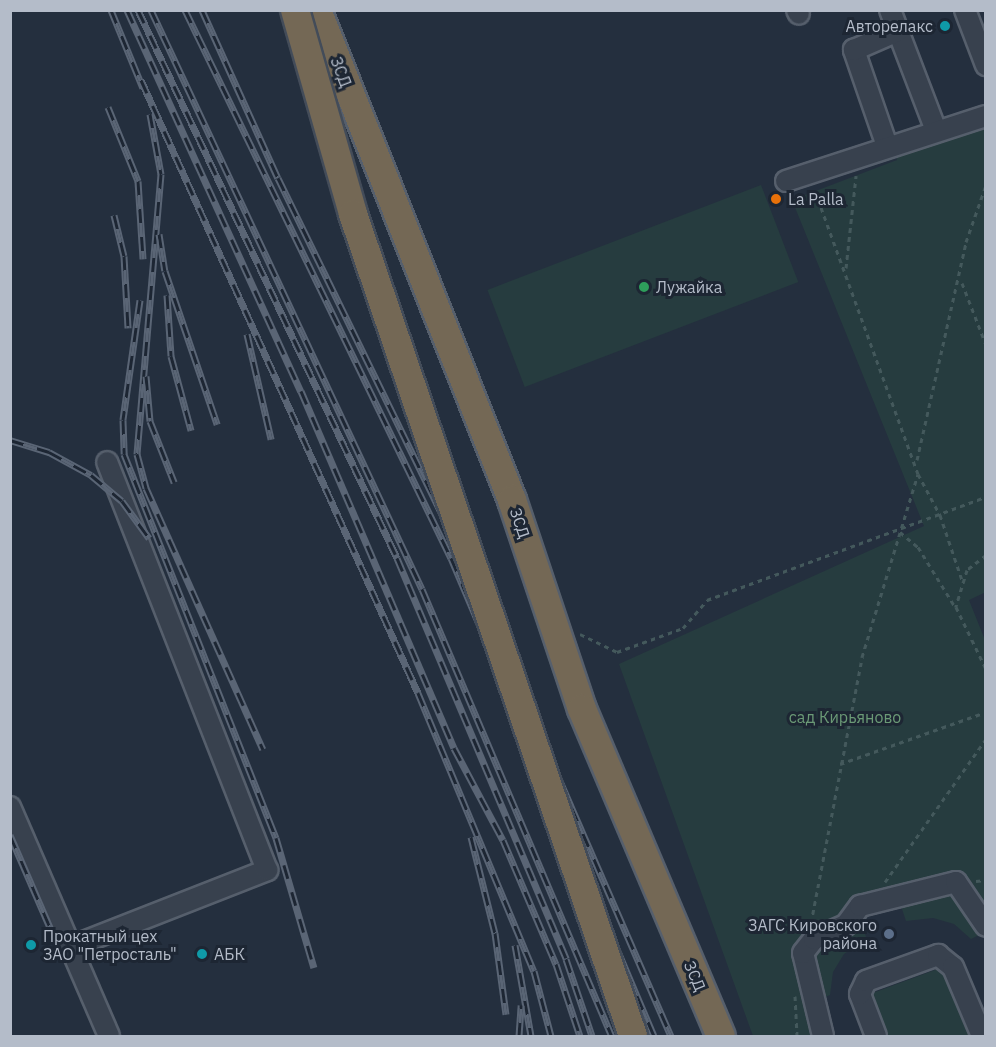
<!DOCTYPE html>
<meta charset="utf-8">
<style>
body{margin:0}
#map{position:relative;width:996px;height:1047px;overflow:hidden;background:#242f3e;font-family:"IBM Plex Sans",sans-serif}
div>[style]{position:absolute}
.green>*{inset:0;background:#263c3f;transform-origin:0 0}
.path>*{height:3px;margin-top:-1.5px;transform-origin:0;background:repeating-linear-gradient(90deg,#44595c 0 4.5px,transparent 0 9px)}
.roads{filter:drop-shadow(2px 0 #565f6c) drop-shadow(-2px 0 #565f6c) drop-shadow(0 2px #565f6c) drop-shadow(0 -2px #565f6c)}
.minor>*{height:20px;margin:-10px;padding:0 10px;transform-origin:10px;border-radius:10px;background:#38414e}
.highway>*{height:28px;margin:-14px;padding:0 14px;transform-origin:14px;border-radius:14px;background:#746855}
.rail>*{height:7px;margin-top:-3.5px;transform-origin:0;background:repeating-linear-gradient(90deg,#1d2633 0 14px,#5a6575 0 28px);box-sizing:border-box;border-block:2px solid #5a6575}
.bridges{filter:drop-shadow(2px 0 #434c59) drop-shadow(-2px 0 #434c59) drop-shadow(0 2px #434c59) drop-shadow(0 -2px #434c59)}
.highway-bridge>*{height:28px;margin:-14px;padding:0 14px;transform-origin:14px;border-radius:14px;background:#746855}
.dots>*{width:16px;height:16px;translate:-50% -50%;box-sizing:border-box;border:3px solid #1d2633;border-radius:50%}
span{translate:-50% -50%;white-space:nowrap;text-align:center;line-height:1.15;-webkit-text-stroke:6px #1d2633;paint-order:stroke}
.poi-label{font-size:16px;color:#b4bcc9}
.right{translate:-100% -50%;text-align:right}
.left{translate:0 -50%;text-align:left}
.street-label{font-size:16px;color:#b4bcc9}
.park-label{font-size:16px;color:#6b9a76}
.frame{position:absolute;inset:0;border:12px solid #b4bcc9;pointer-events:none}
</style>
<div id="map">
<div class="green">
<i style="clip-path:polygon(985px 126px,986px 592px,969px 600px,985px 640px,985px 912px,961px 874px,912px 891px,888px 888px,863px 899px,797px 944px,815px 1036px,753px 1036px,619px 664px,924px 526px,792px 200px,897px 160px,894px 151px)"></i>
<i style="left:761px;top:185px;width:104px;height:293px;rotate:69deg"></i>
<i style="clip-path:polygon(942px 888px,961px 893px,981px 934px,971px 939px,954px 924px,933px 918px,906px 921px,901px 906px)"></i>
<i style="clip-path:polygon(860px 922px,867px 939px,844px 954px,833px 972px,830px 995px,818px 1000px,809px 957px,814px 941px)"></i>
<i style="clip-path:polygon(943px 967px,973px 1036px,885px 1036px,870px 994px)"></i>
</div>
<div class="path">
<i style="left:846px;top:268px;width:93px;rotate:-83.8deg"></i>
<i style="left:962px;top:283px;width:66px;rotate:68.8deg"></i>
<i style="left:917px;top:460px;width:223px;rotate:-77.3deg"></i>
<i style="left:966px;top:242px;width:60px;rotate:-70.7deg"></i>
<i style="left:918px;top:474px;width:47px;rotate:61.8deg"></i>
<i style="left:940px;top:515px;width:69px;rotate:71.3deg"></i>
<i style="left:900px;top:532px;width:23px;rotate:40deg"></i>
<i style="left:918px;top:547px;width:70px;rotate:58.3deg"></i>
<i style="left:986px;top:555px;width:24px;rotate:142deg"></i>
<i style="left:967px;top:570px;width:39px;rotate:107deg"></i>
<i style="left:956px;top:607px;width:69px;rotate:64.2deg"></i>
<i style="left:580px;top:634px;width:41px;rotate:25.9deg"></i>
<i style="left:617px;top:652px;width:70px;rotate:-20deg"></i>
<i style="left:683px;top:628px;width:37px;rotate:-49deg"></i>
<i style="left:707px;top:600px;width:297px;rotate:-20.3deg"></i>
<i style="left:840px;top:764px;width:155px;rotate:-19.6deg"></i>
<i style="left:976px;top:881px;width:10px;rotate:-6deg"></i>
<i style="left:885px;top:882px;width:175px;rotate:-54.8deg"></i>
<i style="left:811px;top:923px;width:271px;rotate:-79.1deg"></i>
<i style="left:862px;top:657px;width:191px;rotate:-73deg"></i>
<i style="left:918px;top:474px;width:304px;rotate:-110deg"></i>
<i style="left:795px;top:996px;width:40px;rotate:87.1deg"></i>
</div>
<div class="roads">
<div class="minor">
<i style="left:797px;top:10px;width:4px;rotate:63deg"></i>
<i style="left:890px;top:10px;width:126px;rotate:69.1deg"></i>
<i style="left:965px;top:10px;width:59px;rotate:69.1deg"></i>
<i style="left:887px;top:146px;width:102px;rotate:-109deg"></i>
<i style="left:854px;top:50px;width:48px;rotate:-23.4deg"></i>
<i style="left:786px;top:181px;width:210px;rotate:-18deg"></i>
<i style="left:10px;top:807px;width:249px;rotate:66.6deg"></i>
<i style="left:71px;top:947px;width:211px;rotate:-21.4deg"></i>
<i style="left:267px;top:870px;width:438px;rotate:-111.4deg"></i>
<i style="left:823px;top:1036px;width:85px;rotate:-103.5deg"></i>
<i style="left:803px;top:953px;width:18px;rotate:-52deg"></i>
<i style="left:814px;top:939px;width:35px;rotate:-24deg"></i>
<i style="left:846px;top:925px;width:24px;rotate:-54deg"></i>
<i style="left:860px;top:906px;width:99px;rotate:-14deg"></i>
<i style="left:956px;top:882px;width:53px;rotate:55.7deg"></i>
<i style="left:876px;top:1036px;width:45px;rotate:-110.9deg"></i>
<i style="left:860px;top:994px;width:14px;rotate:-65deg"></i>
<i style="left:866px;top:981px;width:77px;rotate:-19.9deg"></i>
<i style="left:938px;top:955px;width:19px;rotate:39deg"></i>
<i style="left:953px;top:967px;width:75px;rotate:67.2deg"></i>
</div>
<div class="highway">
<i style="left:317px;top:10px;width:527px;rotate:68.3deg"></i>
<i style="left:512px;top:500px;width:220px;rotate:71.5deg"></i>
<i style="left:582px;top:709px;width:355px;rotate:67deg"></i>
</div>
</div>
<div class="rail">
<i style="left:111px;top:10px;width:84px;rotate:67.7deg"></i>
<i style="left:127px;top:10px;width:419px;rotate:65.5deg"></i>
<i style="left:301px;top:391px;width:388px;rotate:66.8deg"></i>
<i style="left:454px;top:748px;width:104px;rotate:62deg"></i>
<i style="left:503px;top:840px;width:135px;rotate:66.9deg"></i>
<i style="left:556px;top:964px;width:76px;rotate:71.6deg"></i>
<i style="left:138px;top:10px;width:606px;rotate:64.7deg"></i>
<i style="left:397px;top:558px;width:435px;rotate:67.1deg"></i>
<i style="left:566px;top:959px;width:81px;rotate:71.3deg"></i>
<i style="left:151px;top:10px;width:639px;rotate:64.92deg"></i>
<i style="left:422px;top:589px;width:486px;rotate:67deg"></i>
<i style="left:185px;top:10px;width:609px;rotate:64.11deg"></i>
<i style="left:451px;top:558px;width:519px;rotate:66.99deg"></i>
<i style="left:202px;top:10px;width:184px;rotate:65.7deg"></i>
<i style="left:278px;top:178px;width:415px;rotate:64deg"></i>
<i style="left:460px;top:551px;width:529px;rotate:66.49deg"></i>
<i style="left:141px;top:80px;width:673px;rotate:65.68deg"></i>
<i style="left:418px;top:693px;width:301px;rotate:67.4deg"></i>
<i style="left:534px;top:971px;width:67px;rotate:75.3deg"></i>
<i style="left:108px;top:107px;width:80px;rotate:67.9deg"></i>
<i style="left:138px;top:181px;width:78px;rotate:86.3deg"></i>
<i style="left:150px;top:114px;width:61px;rotate:79.6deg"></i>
<i style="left:161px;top:174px;width:281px;rotate:94.9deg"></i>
<i style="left:137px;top:454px;width:35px;rotate:75deg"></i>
<i style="left:146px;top:488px;width:286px;rotate:65.9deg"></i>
<i style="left:114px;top:215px;width:42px;rotate:76.3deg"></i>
<i style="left:124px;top:256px;width:72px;rotate:86.8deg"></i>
<i style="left:159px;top:234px;width:37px;rotate:81deg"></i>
<i style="left:165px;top:271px;width:162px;rotate:71.2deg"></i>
<i style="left:167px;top:295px;width:61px;rotate:86.2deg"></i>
<i style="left:171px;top:356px;width:77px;rotate:74.9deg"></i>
<i style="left:140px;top:300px;width:121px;rotate:98.1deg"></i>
<i style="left:123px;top:420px;width:34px;rotate:88deg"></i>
<i style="left:124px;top:454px;width:413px;rotate:68.4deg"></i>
<i style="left:276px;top:838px;width:135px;rotate:73.7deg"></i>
<i style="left:247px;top:334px;width:108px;rotate:77.1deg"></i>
<i style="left:146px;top:376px;width:45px;rotate:84.9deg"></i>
<i style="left:150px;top:421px;width:66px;rotate:68.5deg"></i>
<i style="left:10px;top:440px;width:41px;rotate:17.1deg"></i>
<i style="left:49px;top:452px;width:48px;rotate:28.7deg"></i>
<i style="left:91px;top:475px;width:40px;rotate:40deg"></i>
<i style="left:122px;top:501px;width:46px;rotate:53.9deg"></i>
<i style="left:10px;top:835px;width:113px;rotate:66.6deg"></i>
<i style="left:471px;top:837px;width:99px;rotate:76deg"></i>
<i style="left:495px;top:933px;width:82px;rotate:82.3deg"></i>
<i style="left:515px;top:945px;width:92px;rotate:80deg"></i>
<i style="left:519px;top:1036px;width:31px;rotate:-86deg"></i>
</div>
<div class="bridges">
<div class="highway-bridge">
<i style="left:295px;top:10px;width:212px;rotate:74.1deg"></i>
<i style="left:353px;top:214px;width:868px;rotate:71.19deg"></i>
</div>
</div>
<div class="dots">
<i style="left:945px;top:26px;background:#0f9aa8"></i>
<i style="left:776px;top:199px;background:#e8710a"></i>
<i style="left:644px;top:287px;background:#2e9e5b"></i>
<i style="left:889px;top:934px;background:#5c6f8a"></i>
<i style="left:31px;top:945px;background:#0f9aa8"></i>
<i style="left:202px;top:954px;background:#0f9aa8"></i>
</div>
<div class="poi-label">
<span class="right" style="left:933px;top:26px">Авторелакс</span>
<span class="left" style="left:788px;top:199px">La Palla</span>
<span class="left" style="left:656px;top:287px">Лужайка</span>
<span class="right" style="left:877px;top:934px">ЗАГС Кировского<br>района</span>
<span class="left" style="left:43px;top:945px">Прокатный цех<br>ЗАО "Петросталь"</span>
<span class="left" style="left:214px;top:954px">АБК</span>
</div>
<div class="street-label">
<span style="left:341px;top:72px;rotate:69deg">ЗСД</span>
<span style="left:520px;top:523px;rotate:71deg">ЗСД</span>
<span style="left:695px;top:976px;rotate:67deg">ЗСД</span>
</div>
<div class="park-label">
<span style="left:845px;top:717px">сад Кирьяново</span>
</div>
<div class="frame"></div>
</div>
